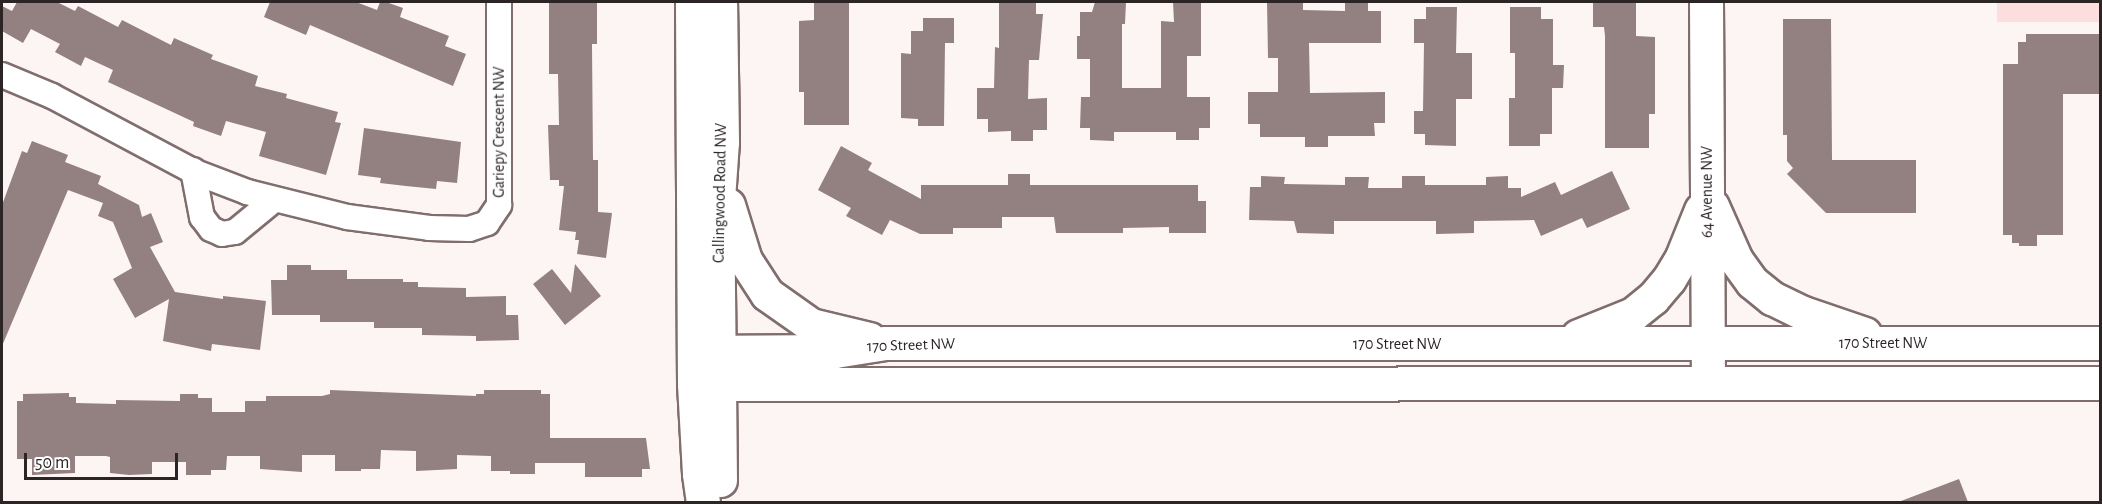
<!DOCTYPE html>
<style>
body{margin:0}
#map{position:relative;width:2102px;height:504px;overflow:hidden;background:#fdf5f4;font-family:"Alegreya Sans",sans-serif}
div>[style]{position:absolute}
.green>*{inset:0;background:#fddede;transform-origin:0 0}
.building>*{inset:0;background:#938080}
.roads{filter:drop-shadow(2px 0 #806e6d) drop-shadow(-2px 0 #806e6d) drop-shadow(0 2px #806e6d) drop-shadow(0 -2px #806e6d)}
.street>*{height:24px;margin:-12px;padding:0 12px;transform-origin:12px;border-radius:12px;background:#fff}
.secondary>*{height:33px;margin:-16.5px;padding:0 16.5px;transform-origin:16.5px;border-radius:16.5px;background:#fff}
span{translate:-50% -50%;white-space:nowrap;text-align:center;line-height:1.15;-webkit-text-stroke:5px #fff;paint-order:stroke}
.street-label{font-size:16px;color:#2c2525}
.frame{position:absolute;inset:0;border:3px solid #2c2525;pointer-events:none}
.scale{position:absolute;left:24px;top:453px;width:154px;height:27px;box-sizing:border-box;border:3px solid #2c2525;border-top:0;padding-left:8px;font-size:18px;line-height:21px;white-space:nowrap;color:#2c2525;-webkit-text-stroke:4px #fff;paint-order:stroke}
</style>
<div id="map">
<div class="green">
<i style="left:1997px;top:2px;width:103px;height:20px"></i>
</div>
<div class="building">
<i style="clip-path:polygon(17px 2px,57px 2px,75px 11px,78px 6px,118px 27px,122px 20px,171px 45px,174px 38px,213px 55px,211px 59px,258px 76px,255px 86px,287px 94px,286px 98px,338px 112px,335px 122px,341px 123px,326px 175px,259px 156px,266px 132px,226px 121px,221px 136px,193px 126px,194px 122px,108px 82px,113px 70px,85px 57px,81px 66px,55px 52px,60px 44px,31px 29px,23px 43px,2px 31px,2px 6px,12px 11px)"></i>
<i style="clip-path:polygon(270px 2px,356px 2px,377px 10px,380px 2px,386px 2px,403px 8px,400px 17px,449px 36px,445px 46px,466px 54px,453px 86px,310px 25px,306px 35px,264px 17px)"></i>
<i style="clip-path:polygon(549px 2px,597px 3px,597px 44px,592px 44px,593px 160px,598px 160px,598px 212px,612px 213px,606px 258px,577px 254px,579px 240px,575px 240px,576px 232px,559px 230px,564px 186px,559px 186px,559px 180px,550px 180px,548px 125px,559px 125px,558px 74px,549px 74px)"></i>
<i style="clip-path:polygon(814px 2px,849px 2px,849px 125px,804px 125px,804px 92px,799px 92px,799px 21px,814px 20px)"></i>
<i style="clip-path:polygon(999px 2px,1036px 2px,1036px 14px,1043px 14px,1039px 60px,1029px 60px,1028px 99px,1047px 98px,1047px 130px,1033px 130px,1033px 141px,1011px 141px,1011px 131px,988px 132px,988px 119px,977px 119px,977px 88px,994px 88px,995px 47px,999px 48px)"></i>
<i style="clip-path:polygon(1095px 2px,1126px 2px,1125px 24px,1122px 24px,1122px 88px,1161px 88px,1161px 21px,1174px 22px,1173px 2px,1201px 2px,1201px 56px,1187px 56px,1187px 97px,1210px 97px,1210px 128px,1199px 128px,1199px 140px,1176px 140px,1176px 132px,1114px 132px,1114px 141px,1090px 140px,1090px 128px,1080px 128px,1081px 97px,1090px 97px,1090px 59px,1077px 59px,1077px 36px,1080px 36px,1080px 12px,1092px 12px)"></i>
<i style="clip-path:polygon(1267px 2px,1303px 2px,1303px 10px,1345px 11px,1345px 2px,1368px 2px,1368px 11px,1381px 11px,1381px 43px,1309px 43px,1310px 93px,1385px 92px,1385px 123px,1374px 123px,1375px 136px,1328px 136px,1328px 147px,1305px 147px,1305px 137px,1260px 137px,1260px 124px,1248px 124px,1248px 92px,1278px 92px,1278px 58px,1268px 58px)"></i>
<i style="clip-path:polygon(1593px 2px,1636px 2px,1636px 36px,1655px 37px,1655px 114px,1649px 114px,1649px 148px,1605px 148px,1605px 36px,1604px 27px,1593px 27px)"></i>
<i style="clip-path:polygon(1426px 7px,1457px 7px,1456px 53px,1472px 53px,1472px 99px,1456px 99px,1456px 146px,1425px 145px,1425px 134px,1414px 134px,1414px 111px,1423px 111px,1424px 43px,1414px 43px,1414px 19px,1426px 19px)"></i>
<i style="clip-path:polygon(1510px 7px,1541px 7px,1541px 19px,1553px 19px,1553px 65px,1564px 65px,1563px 88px,1552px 88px,1552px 134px,1540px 134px,1540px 146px,1509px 146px,1509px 98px,1515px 98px,1515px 53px,1510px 53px)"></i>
<i style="clip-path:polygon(923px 18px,954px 18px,954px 43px,945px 43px,944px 126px,918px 126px,918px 119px,901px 118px,901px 53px,911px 54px,911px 31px,923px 31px)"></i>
<i style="clip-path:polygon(1783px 19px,1831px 19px,1832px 160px,1916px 160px,1916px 213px,1826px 213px,1787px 174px,1793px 168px,1787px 161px,1787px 135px,1783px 135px)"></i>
<i style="clip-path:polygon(2026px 34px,2100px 34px,2100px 94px,2063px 94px,2063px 235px,2037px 235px,2037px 246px,2019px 246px,2019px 243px,2012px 243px,2012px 235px,2003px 235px,2003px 64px,2018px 64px,2018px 42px,2026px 42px)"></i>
<i style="clip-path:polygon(364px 128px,461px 142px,457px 183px,437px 181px,436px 189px,406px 186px,380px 183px,381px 178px,358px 175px)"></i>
<i style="clip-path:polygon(32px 141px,68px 155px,65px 162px,101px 176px,98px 184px,139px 205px,142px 217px,151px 213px,163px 242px,150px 247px,175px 292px,223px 299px,223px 296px,266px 301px,260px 350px,212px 344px,211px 351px,163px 341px,169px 299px,135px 318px,113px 279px,132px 268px,113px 222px,98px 216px,103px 203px,68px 190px,2px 346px,2px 205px,22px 151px,27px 153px)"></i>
<i style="clip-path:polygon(841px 146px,872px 163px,868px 170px,921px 199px,921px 185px,1008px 185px,1008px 174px,1030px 174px,1030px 185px,1198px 185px,1198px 201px,1206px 201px,1206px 233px,1169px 233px,1169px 227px,1123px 228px,1123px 233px,1056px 233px,1054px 217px,1002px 217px,1002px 228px,953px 228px,953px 234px,920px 234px,890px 220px,882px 235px,846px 216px,851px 208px,818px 190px)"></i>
<i style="clip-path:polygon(1612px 171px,1630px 209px,1587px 228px,1582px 218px,1541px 236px,1534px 220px,1474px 221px,1474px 233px,1436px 234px,1436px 221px,1334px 221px,1334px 234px,1297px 233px,1294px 221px,1249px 220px,1250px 187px,1261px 187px,1261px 176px,1285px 177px,1284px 184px,1345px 185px,1345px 177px,1369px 177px,1368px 188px,1402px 188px,1402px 176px,1425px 176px,1425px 185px,1486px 185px,1486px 177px,1508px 176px,1508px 188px,1521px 188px,1521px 197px,1555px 182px,1561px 195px)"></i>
<i style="clip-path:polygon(575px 264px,601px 296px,565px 325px,533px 284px,552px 269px,571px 293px)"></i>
<i style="clip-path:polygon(287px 265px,311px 265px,311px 270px,347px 270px,347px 279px,403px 279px,403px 282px,418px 282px,418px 287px,466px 288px,466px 297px,506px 296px,506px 315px,518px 315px,519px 340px,476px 341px,476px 336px,422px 335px,422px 328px,374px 328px,374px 322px,320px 322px,320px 315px,272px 315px,271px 280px,287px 280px)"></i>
<i style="clip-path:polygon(330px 390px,476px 396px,476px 394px,484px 394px,484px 390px,541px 390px,541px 394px,550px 394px,550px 438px,646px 438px,650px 469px,642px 469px,642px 477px,585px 477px,585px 463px,535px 463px,535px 474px,510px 474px,510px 471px,491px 471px,491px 456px,457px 455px,457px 469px,416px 471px,416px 451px,381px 450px,380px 469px,361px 469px,361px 471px,335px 471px,335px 455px,302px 455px,302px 472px,260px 469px,260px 456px,227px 456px,226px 470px,211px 470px,211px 475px,186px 475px,186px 462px,152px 462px,152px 474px,129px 475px,110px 473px,110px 457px,106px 456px,75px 456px,75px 473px,32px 475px,32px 459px,17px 459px,17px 401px,23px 401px,23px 394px,69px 393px,69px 397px,76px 397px,76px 403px,116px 404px,116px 400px,180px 401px,180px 394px,198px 394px,198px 398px,212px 398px,212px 412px,245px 412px,245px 401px,266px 401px,266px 396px,322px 396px,330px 394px)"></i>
<i style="clip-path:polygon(1959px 479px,1968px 502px,1901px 502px,1901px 501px)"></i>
</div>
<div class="roads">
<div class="street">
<i style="left:2px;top:75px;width:54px;rotate:22.8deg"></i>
<i style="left:52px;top:96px;width:162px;rotate:28deg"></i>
<i style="left:195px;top:172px;width:56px;rotate:21deg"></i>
<i style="left:247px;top:192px;width:103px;rotate:14deg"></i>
<i style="left:347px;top:217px;width:83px;rotate:7.6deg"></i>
<i style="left:429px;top:228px;width:40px;rotate:1.4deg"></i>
<i style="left:469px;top:229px;width:19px;rotate:-18deg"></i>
<i style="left:487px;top:223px;width:22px;rotate:-56deg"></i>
<i style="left:499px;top:205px;width:203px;rotate:-90deg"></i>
<i style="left:193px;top:170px;width:48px;rotate:79.2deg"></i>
<i style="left:202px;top:217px;width:15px;rotate:53deg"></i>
<i style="left:211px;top:229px;width:12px;rotate:24deg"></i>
<i style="left:222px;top:234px;width:13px;rotate:-9deg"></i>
<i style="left:235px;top:232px;width:50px;rotate:-39.4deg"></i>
</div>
<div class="secondary">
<i style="left:692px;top:2px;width:382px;rotate:89.7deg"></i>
<i style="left:694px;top:384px;width:90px;rotate:86.8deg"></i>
<i style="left:699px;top:474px;width:28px;rotate:82deg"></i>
<i style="left:1706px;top:2px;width:364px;rotate:89.7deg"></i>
<i style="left:728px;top:205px;width:58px;rotate:72.8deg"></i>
<i style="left:745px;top:260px;width:40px;rotate:57.1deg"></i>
<i style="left:767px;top:294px;width:54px;rotate:35.2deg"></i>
<i style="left:811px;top:325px;width:60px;rotate:13.6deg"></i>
<i style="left:1712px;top:206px;width:59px;rotate:66deg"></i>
<i style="left:1736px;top:260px;width:27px;rotate:54deg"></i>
<i style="left:1752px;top:282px;width:26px;rotate:39deg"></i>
<i style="left:1772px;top:298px;width:34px;rotate:26deg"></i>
<i style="left:1803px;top:313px;width:65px;rotate:18.7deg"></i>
<i style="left:1578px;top:336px;width:59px;rotate:-21.8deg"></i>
<i style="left:1633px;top:314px;width:26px;rotate:-39deg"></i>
<i style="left:1653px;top:298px;width:25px;rotate:-50deg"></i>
<i style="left:1669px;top:279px;width:26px;rotate:-59deg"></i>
<i style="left:1682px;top:257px;width:51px;rotate:-68deg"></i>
<i style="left:694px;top:352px;width:141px;rotate:-0.4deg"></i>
<i style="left:835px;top:351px;width:51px;rotate:-9.1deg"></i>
<i style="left:885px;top:343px;width:1215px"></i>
<i style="left:694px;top:384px;width:1406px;rotate:-0.04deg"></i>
<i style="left:720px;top:480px;width:267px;rotate:-90.6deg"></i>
<i style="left:717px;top:213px;width:71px;rotate:-86deg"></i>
<i style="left:722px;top:142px;width:140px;rotate:-90.8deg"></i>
</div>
</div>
<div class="street-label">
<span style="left:499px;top:132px;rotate:-90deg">Gariepy Crescent NW</span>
<span style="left:1707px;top:192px;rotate:-90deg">64 Avenue NW</span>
<span style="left:720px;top:193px;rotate:-89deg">Callingwood Road NW</span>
<span style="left:1883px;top:343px">170 Street NW</span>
<span style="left:1397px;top:344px">170 Street NW</span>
<span style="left:911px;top:345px;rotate:-2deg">170 Street NW</span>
</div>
<div class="frame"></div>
<div class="scale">50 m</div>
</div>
